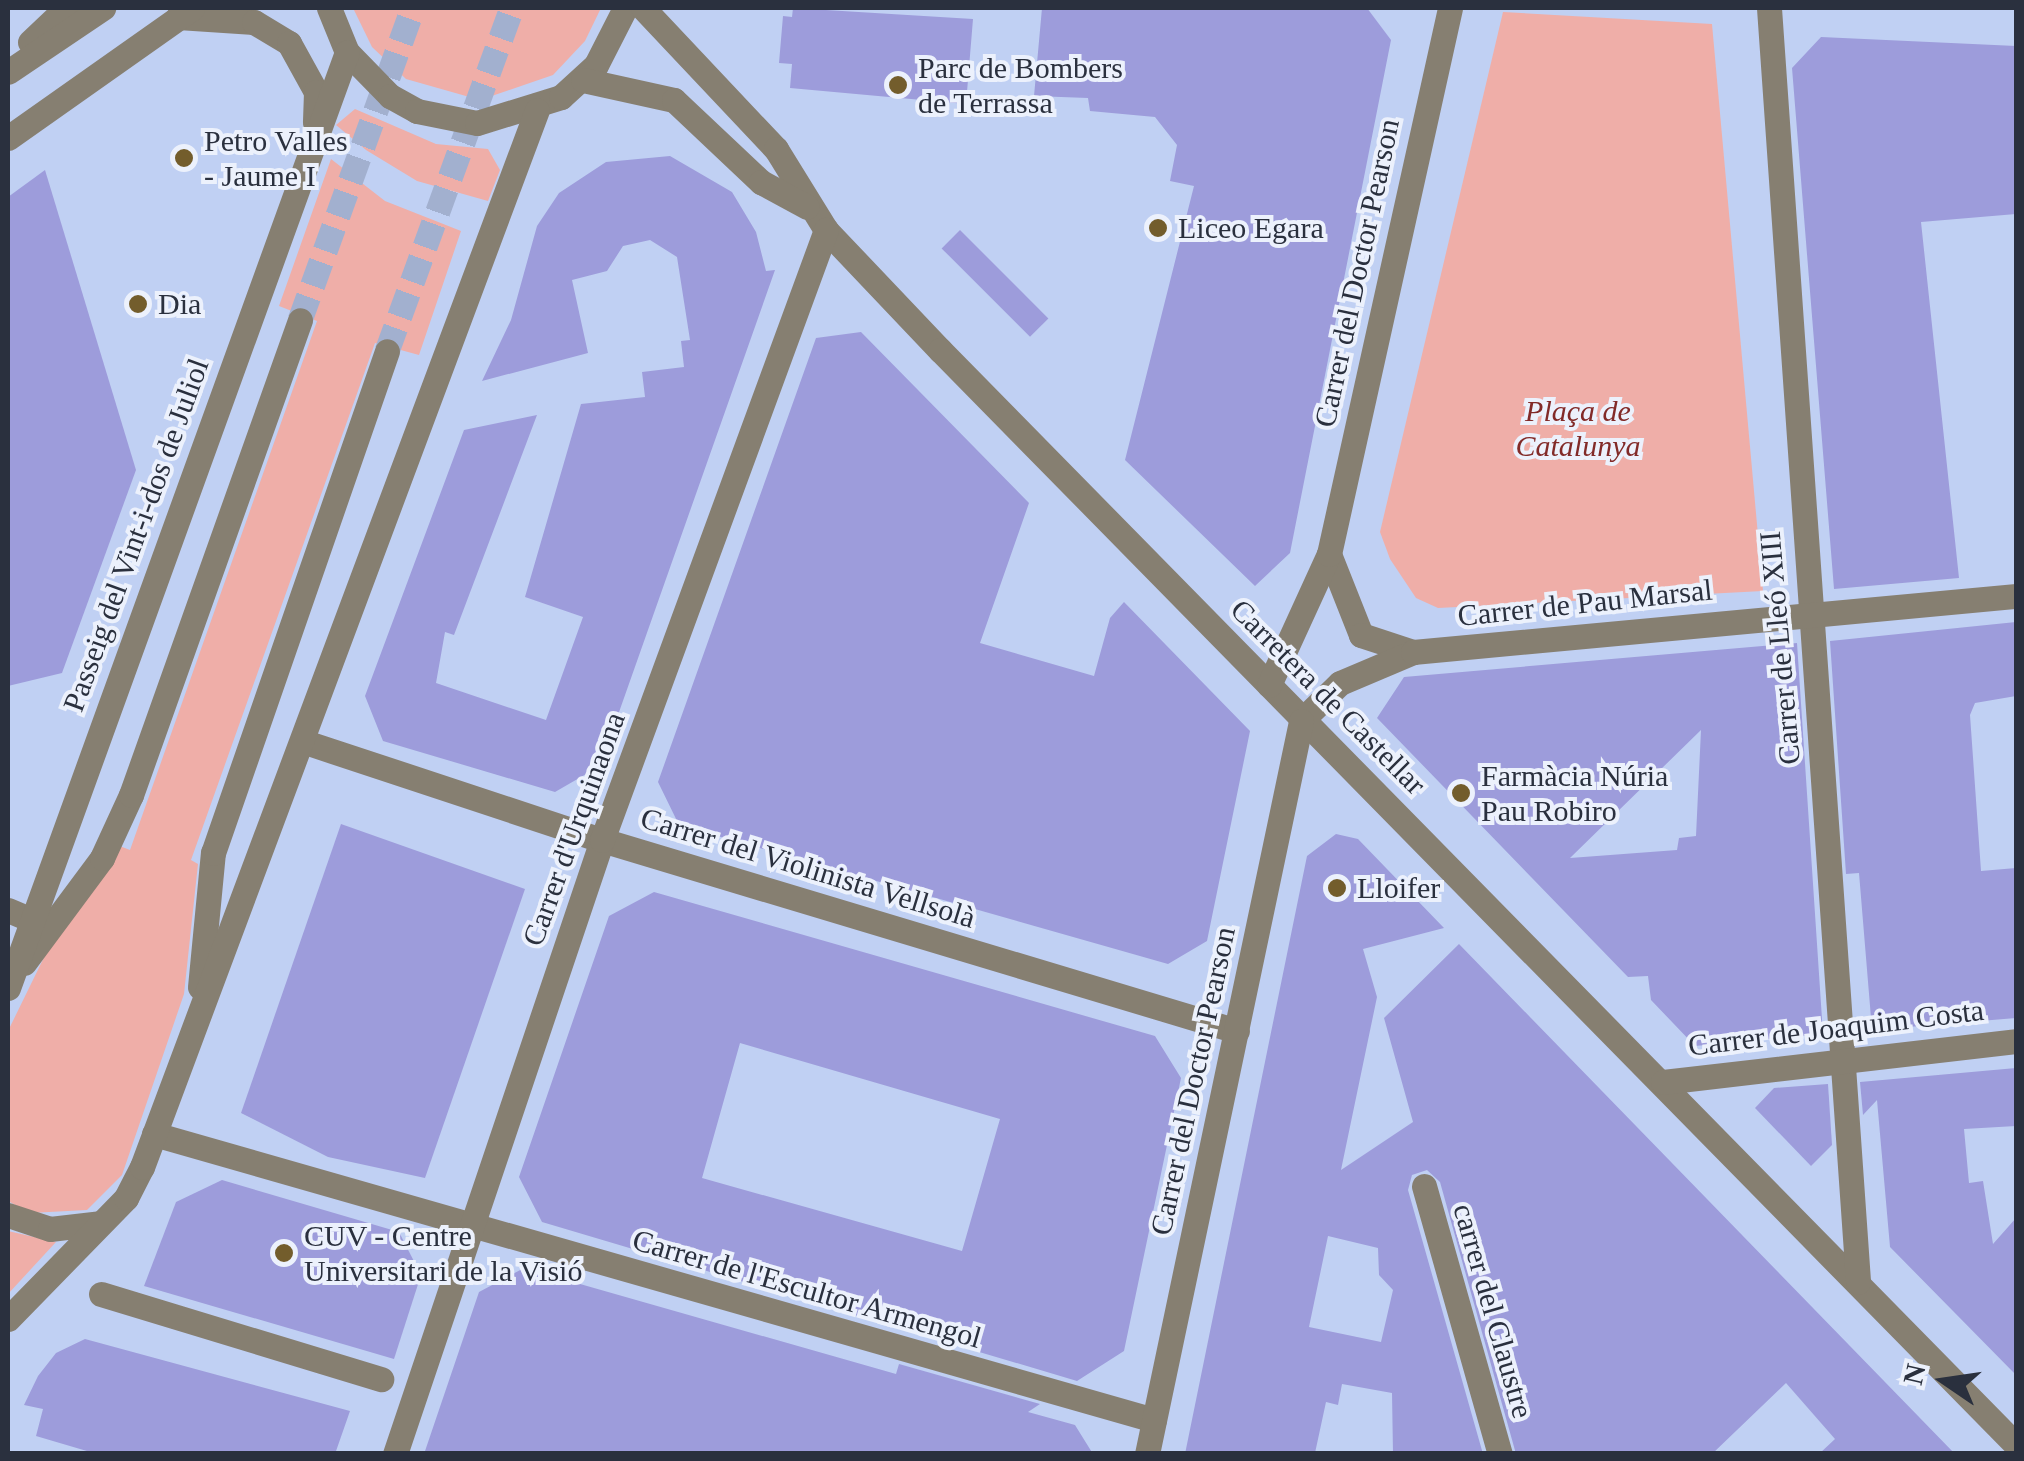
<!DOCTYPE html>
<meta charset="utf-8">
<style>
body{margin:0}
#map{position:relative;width:2024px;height:1461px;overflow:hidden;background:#c0d0f3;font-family:"Times New Roman",serif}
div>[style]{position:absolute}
.green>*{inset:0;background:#efaea8}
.building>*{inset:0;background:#9d9cdb;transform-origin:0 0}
.minor-tunnel>*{height:25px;margin-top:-12.5px;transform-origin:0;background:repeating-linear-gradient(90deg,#a2b0cf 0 25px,transparent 0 37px)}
.minor>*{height:25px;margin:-12.5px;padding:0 12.5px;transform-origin:12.5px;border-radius:12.5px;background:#867f71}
.dots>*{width:28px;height:28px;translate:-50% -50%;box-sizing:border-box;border:5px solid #ecf1fc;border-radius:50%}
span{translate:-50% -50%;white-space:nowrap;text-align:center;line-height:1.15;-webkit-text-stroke:8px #ecf1fc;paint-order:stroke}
.poi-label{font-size:30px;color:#2a303e}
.left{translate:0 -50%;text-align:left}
.street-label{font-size:30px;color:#2a303e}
.park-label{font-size:30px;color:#822a28;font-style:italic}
.frame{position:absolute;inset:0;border:10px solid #2a303e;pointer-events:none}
.north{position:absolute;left:1894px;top:1331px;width:100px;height:100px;-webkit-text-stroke:8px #ecf1fc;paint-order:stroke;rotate:283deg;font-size:28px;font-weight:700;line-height:40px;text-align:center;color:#2a303e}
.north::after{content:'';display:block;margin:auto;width:35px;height:45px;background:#2a303e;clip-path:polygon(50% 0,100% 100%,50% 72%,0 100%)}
</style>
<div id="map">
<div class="green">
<i style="clip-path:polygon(353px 8px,601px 8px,585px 41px,553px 75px,480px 100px,406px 79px,372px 47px)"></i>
<i style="clip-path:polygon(1503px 12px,1712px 24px,1763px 591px,1438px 608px,1416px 598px,1390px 559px,1380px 532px)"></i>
<i style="clip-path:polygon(355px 109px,436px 144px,488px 149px,500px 170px,488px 201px,417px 181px,366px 150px,336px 125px)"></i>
<i style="clip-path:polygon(331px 159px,385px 201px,461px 231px,419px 355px,375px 343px,191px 860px,198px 864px,184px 994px,122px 1175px,87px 1210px,30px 1213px,8px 1201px,8px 1031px,52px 941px,117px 845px,130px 850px,317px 321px,279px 306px)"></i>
<i style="clip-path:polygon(8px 1231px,56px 1242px,8px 1294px)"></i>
</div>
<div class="building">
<i style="clip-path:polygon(793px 8px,973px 19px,966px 104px,790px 88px,792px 64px,779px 63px,783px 16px,792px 17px)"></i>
<i style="clip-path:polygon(1042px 8px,1367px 8px,1391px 40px,1290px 553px,1255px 586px,1125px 460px,1194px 186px,1170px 181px,1177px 145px,1155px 117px,1090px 111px,1088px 98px,1034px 96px)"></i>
<i style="clip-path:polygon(1821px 37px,2016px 46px,2016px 214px,1921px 222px,1959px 578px,1834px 589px,1792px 68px)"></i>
<i style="clip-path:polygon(670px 156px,732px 192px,756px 232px,766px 271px,775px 270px,600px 766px,555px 792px,383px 741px,365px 696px,464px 430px,537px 415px,454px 635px,445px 632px,436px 683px,546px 720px,583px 617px,525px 597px,581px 404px,645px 397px,642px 372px,684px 367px,681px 341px,690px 340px,677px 257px,650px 240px,623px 246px,607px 271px,572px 280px,588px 353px,482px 381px,511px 320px,537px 226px,559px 193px,606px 162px)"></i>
<i style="clip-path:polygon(45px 170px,136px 470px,62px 673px,8px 686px,8px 197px)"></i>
<i style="left:960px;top:230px;width:125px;height:26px;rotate:45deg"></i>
<i style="clip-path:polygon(861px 332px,1029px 503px,980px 643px,1094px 676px,1110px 618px,1124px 602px,1250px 731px,1207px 941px,1168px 964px,679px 825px,658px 782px,816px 338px)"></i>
<i style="clip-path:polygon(2016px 622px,2016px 696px,1975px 703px,1970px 715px,1981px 871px,2016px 868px,2016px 1018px,1872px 1030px,1859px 873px,1846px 874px,1830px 641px)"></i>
<i style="clip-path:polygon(evenodd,1797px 643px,1823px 1034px,1695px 1046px,1651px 1000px,1648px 976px,1628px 977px,1377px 718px,1404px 677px,1797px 643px,1701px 730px,1696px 836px,1679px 838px,1677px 850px,1570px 858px,1701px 730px)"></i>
<i style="clip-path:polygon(341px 824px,525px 889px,425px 1178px,328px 1157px,241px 1113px)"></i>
<i style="clip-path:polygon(evenodd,1336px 834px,1358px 839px,1444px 928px,1363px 949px,1377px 997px,1341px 1170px,1413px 1122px,1384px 1018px,1459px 944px,1955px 1454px,1819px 1454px,1835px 1439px,1786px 1383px,1712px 1454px,1516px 1454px,1440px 1182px,1427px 1170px,1412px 1175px,1408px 1190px,1483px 1454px,1393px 1454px,1392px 1393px,1342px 1384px,1338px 1405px,1326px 1402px,1315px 1453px,1185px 1454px,1307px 856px,1336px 834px,1328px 1236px,1378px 1248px,1379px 1275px,1393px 1290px,1381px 1342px,1309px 1327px,1328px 1236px)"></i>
<i style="clip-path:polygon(evenodd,654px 892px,1155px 1036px,1181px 1078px,1124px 1351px,1077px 1381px,542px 1222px,519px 1177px,609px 916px,654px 892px,740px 1043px,1000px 1119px,962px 1251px,702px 1178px,740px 1043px)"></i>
<i style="clip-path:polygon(2016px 1068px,2016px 1126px,1964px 1129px,1969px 1183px,1983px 1181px,1993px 1244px,2016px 1218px,2016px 1375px,1890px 1247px,1877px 1100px,1863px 1115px,1860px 1082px)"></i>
<i style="clip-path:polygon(1828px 1084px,1832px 1145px,1811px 1166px,1755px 1108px,1774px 1088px)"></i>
<i style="clip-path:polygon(222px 1180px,399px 1232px,421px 1275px,394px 1359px,144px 1286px,176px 1202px)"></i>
<i style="clip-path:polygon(524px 1268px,896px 1374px,899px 1364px,1040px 1404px,1028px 1412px,1075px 1425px,1093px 1454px,424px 1454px,479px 1292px)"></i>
<i style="clip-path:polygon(85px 1339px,350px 1411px,335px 1454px,97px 1454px,36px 1436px,43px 1409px,24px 1405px,38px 1376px,56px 1353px)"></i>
</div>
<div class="minor-tunnel">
<i style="left:300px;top:320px;width:332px;rotate:-70.1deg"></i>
<i style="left:387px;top:351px;width:365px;rotate:-70deg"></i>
</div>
<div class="minor">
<i style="left:329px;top:8px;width:48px;rotate:67.8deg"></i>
<i style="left:347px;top:52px;width:62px;rotate:45.7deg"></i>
<i style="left:390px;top:96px;width:31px;rotate:29deg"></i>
<i style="left:417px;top:111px;width:61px;rotate:11.3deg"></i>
<i style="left:477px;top:123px;width:88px;rotate:-17.2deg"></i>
<i style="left:561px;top:97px;width:47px;rotate:-42.4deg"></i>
<i style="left:596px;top:65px;width:64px;rotate:-63deg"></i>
<i style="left:643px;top:8px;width:194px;rotate:46.7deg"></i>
<i style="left:776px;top:149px;width:95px;rotate:58.3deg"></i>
<i style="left:826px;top:230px;width:166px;rotate:46.5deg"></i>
<i style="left:940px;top:350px;width:1535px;rotate:45.5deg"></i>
<i style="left:1769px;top:8px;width:1277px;rotate:86deg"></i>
<i style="left:178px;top:17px;width:76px;rotate:3.8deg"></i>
<i style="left:254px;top:22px;width:41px;rotate:31deg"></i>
<i style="left:289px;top:43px;width:56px;rotate:61.1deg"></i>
<i style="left:316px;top:92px;width:30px;rotate:92deg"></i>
<i style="left:30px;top:42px;width:50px;rotate:-43.4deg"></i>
<i style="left:8px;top:72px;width:115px;rotate:-34deg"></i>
<i style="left:583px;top:80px;width:93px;rotate:12.4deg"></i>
<i style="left:674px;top:100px;width:120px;rotate:43.3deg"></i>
<i style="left:761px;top:182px;width:52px;rotate:28.5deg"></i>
<i style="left:8px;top:138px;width:225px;rotate:-35.2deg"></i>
<i style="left:1329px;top:554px;width:87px;rotate:68.4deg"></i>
<i style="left:1361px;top:635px;width:55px;rotate:18.1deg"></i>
<i style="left:1269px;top:685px;width:144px;rotate:-65.4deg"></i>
<i style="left:1329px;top:554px;width:559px;rotate:-77.5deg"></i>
<i style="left:1301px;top:721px;width:54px;rotate:-44.3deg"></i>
<i style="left:1340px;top:683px;width:79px;rotate:-23deg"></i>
<i style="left:1413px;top:652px;width:606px;rotate:-5.31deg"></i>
<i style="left:305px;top:742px;width:313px;rotate:18.3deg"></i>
<i style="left:602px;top:840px;width:663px;rotate:16.74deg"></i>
<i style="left:8px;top:910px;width:25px;rotate:23deg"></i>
<i style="left:24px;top:963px;width:131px;rotate:-53.4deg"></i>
<i style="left:102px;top:858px;width:69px;rotate:-65.3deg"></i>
<i style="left:131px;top:795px;width:504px;rotate:-70.41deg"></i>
<i style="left:200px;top:987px;width:135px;rotate:-84.5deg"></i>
<i style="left:213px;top:853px;width:531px;rotate:-70.88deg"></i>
<i style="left:8px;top:988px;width:995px;rotate:-70.09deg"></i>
<i style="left:1663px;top:1082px;width:355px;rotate:-6.6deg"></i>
<i style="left:154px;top:1134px;width:1040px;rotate:15.96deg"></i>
<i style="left:1424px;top:1186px;width:279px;rotate:74.2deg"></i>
<i style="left:8px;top:1215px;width:44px;rotate:18.4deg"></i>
<i style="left:50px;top:1229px;width:50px;rotate:-6.8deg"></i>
<i style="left:101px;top:1294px;width:293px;rotate:16.9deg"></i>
<i style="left:8px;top:1319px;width:169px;rotate:-45.7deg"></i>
<i style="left:126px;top:1198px;width:35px;rotate:-63deg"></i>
<i style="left:142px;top:1167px;width:1128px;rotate:-69.51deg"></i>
<i style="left:395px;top:1454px;width:648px;rotate:-71.37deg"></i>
<i style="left:602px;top:840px;width:650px;rotate:-69.84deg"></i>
<i style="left:1147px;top:1454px;width:749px;rotate:-78.13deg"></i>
</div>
<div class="dots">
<i style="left:898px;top:85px;background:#735d2c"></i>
<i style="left:184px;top:158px;background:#735d2c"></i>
<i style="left:1158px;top:228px;background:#735d2c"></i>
<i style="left:138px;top:304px;background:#735d2c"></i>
<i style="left:1461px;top:793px;background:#735d2c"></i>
<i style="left:1337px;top:888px;background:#735d2c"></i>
<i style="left:284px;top:1253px;background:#735d2c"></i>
</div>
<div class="poi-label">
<span class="left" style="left:918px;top:85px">Parc de Bombers<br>de Terrassa</span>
<span class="left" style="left:204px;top:158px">Petro Valles<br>- Jaume I</span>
<span class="left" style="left:1178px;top:228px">Liceo Egara</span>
<span class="left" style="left:158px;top:304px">Dia</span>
<span class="left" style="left:1481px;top:793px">Farmàcia Núria<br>Pau Robiro</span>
<span class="left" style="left:1357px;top:888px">Lloifer</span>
<span class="left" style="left:304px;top:1253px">CUV - Centre<br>Universitari de la Visió</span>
</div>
<div class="street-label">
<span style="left:1357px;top:273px;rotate:-78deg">Carrer del Doctor Pearson</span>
<span style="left:136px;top:535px;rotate:-70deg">Passeig del Vint-i-dos de Juliol</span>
<span style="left:1585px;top:603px;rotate:-6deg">Carrer de Pau Marsal</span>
<span style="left:1780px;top:648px;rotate:-95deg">Carrer de Lleó XIII</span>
<span style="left:1328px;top:697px;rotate:45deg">Carretera de Castellar</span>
<span style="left:574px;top:829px;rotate:-70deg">Carrer d'Urquinaona</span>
<span style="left:808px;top:868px;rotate:17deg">Carrer del Violinista Vellsolà</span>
<span style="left:1836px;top:1028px;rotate:-7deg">Carrer de Joaquim Costa</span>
<span style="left:1193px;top:1081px;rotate:-78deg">Carrer del Doctor Pearson</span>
<span style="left:807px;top:1289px;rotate:16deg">Carrer de l'Escultor Armengol</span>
<span style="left:1493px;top:1311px;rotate:74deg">carrer del Claustre</span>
</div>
<div class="park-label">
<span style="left:1578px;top:428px">Plaça de<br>Catalunya</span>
</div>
<div class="frame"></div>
<div class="north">N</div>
</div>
